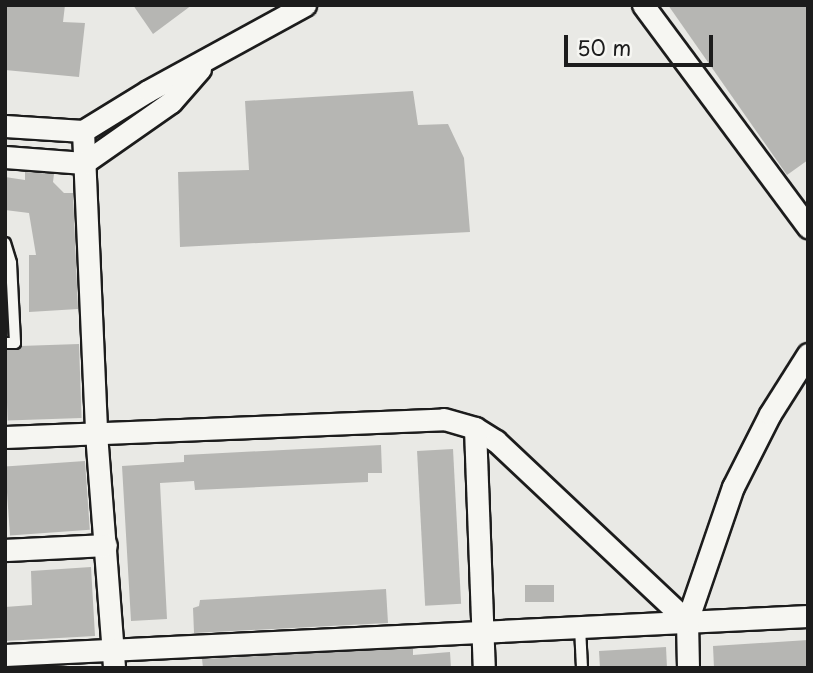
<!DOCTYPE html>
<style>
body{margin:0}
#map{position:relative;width:813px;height:673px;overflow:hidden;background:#e9e9e5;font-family:"Playpen Sans",sans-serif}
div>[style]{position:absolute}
.building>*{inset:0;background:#b6b6b3;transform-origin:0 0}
.roads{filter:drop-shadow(2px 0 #1c1c1c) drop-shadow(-2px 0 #1c1c1c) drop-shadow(0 2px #1c1c1c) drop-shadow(0 -2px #1c1c1c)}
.lane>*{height:10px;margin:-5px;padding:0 5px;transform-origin:5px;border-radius:5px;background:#f6f6f2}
.street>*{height:21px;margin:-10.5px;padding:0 10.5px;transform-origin:10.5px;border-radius:10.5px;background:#f6f6f2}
span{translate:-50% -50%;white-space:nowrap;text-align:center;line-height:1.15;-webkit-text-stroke:7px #f6f6f2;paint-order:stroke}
.frame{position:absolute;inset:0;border:7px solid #1c1c1c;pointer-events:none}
.scale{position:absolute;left:564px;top:35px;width:149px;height:32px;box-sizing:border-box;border:4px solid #1c1c1c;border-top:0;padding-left:9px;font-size:21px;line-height:24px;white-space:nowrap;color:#1c1c1c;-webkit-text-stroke:5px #f6f6f2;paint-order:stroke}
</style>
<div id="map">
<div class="building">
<i style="clip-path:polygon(5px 5px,65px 5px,63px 22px,85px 23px,79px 77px,5px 70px)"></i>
<i style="clip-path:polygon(133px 5px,192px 5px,153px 34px)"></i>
<i style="clip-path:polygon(668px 5px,808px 5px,808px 160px,787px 175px)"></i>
<i style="clip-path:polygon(413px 91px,418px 125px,448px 124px,464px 158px,470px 232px,180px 247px,178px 172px,249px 170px,245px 101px)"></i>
<i style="clip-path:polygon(25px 172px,54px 174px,53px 182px,64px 193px,73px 193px,78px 309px,29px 312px,29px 255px,36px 255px,29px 213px,5px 210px,5px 177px,25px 180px)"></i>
<i style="left:79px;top:344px;width:74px;height:74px;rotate:88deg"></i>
<i style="clip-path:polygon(381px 445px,382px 473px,368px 473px,368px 482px,195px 490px,194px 481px,160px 483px,167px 619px,131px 621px,122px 466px,184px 462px,184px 455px)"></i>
<i style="left:453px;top:449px;width:155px;height:36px;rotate:87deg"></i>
<i style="left:85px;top:461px;width:69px;height:80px;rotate:86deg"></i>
<i style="clip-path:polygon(91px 567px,95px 636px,5px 641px,5px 607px,32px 605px,31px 571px)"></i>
<i style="left:525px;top:585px;width:29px;height:17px"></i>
<i style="clip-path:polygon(386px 589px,388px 623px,194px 633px,193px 608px,199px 606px,200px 600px)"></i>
<i style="clip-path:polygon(808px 640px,808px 668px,714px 668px,713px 646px)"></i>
<i style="clip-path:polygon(666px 647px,667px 668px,600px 668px,599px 651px)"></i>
<i style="clip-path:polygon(397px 649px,413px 649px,413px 655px,450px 652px,451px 668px,203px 668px,202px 659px)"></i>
</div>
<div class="roads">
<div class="lane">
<i style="left:5px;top:243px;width:21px;rotate:73deg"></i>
<i style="left:11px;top:263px;width:80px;rotate:87.1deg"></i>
<i style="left:15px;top:343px;width:10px;rotate:180deg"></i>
<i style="left:580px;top:627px;width:41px;rotate:87.2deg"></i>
</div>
<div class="street">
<i style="left:643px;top:5px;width:277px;rotate:53.4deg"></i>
<i style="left:5px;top:126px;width:78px;rotate:3.7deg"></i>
<i style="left:83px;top:131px;width:76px;rotate:-31.6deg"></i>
<i style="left:148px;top:91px;width:179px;rotate:-28.7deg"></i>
<i style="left:83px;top:131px;width:302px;rotate:87.5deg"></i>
<i style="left:96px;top:433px;width:236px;rotate:85.6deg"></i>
<i style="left:5px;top:157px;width:79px;rotate:4.3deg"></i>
<i style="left:84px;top:163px;width:106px;rotate:-35deg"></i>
<i style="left:171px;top:102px;width:44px;rotate:-48.7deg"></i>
<i style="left:475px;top:428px;width:240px;rotate:87.9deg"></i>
<i style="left:5px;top:437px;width:439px;rotate:-2.3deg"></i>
<i style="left:444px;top:419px;width:32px;rotate:16deg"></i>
<i style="left:475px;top:428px;width:25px;rotate:32deg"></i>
<i style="left:496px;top:441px;width:262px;rotate:43.3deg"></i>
<i style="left:5px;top:550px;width:101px;rotate:-2.8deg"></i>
<i style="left:5px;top:655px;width:804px;rotate:-2.78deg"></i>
<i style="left:688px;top:668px;width:47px;rotate:-91.2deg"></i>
<i style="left:687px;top:621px;width:142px;rotate:-71.1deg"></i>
<i style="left:733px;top:487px;width:82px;rotate:-63.1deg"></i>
<i style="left:770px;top:414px;width:71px;rotate:-57.7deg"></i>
</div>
</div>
<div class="frame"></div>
<div class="scale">50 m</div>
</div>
